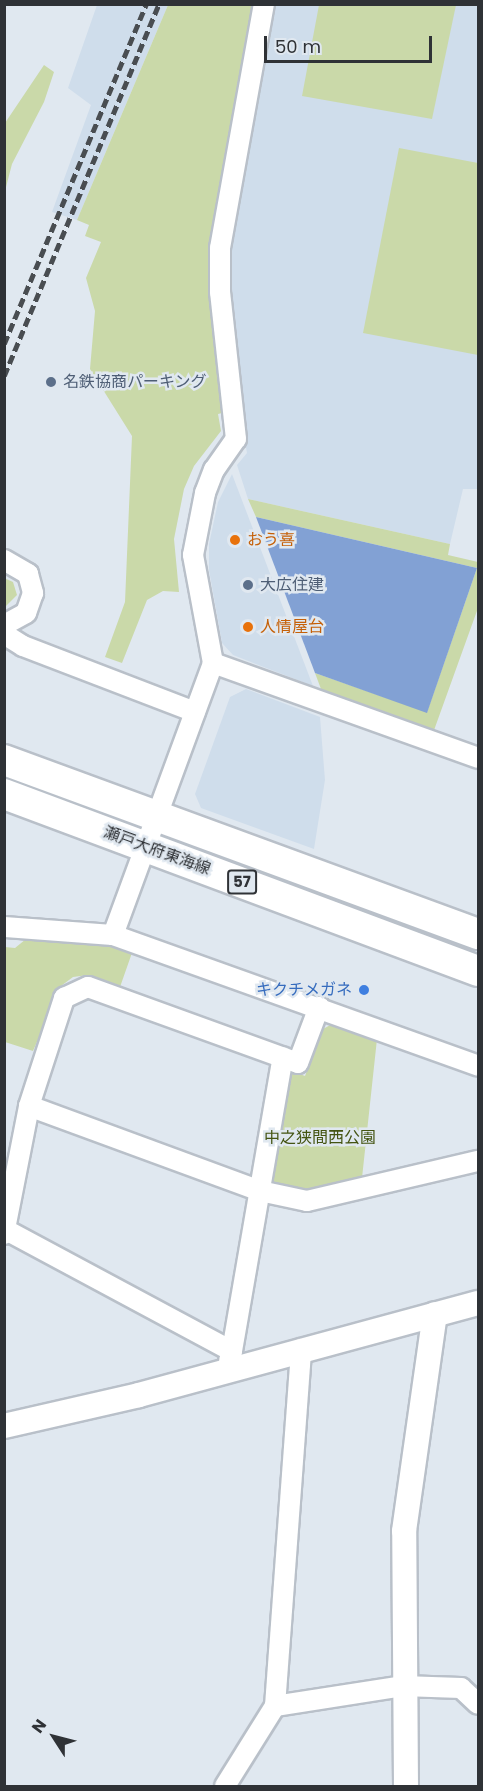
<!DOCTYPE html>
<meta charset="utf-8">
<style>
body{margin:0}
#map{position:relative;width:483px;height:1791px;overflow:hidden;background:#e0e8f0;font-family:Poppins,"Noto Sans JP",sans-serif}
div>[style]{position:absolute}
.built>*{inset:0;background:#cfddeb}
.green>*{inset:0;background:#cad9a9}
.water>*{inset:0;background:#82a1d4}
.roads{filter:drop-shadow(2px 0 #b9c0c9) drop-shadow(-2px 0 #b9c0c9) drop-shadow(0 2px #b9c0c9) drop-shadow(0 -2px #b9c0c9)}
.minor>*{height:20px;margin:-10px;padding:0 10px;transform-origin:10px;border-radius:10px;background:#fff}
.tertiary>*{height:24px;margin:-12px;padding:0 12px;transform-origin:12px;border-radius:12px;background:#fff}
.primary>*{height:30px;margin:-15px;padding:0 15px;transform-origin:15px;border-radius:15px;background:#fff}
.rail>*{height:4.5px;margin-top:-2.25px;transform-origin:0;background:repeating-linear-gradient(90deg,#494d51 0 9px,transparent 0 13.5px)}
.dots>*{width:16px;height:16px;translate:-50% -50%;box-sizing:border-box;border:3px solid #e0e8f0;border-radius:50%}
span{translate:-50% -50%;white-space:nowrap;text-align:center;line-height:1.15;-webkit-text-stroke:5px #e0e8f0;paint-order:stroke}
.shield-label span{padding:2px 4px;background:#e0e8f0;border:2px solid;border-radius:4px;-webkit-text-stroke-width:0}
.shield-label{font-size:15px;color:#2f3236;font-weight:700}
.service-label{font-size:16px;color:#4e5e75}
.left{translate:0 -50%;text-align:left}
.food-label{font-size:16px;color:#c56008}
.street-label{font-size:16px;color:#2f3236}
.shop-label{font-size:16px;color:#366cbe}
.right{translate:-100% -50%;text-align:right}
.park-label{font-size:16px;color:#445412}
.frame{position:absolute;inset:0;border:6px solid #2f3236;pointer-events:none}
.north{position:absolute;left:24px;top:1707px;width:60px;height:60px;-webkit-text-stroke:4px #e0e8f0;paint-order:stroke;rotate:306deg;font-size:16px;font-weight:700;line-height:24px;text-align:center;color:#2f3236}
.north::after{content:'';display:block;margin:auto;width:21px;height:27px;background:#2f3236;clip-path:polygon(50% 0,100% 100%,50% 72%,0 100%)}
.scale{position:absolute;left:264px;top:36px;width:168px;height:27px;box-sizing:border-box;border:3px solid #2f3236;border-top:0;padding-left:8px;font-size:18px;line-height:21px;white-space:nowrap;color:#2f3236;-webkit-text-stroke:4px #e0e8f0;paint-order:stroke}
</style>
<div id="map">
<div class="built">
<i style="clip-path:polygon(97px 5px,168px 5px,77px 220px,52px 212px,91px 105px,68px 88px)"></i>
<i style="clip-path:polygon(271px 5px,478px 5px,478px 489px,463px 489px,450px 544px,248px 499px,237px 465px,247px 453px,238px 401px,225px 262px)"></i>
<i style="clip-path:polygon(232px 474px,313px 686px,233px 655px,222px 643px,209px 570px,209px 544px,218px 502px)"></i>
<i style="clip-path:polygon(246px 689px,320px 717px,325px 780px,314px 849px,201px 808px,195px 794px,230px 697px)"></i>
</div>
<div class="green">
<i style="clip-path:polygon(168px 5px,256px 5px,214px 237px,226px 412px,218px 414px,221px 431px,194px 466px,184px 489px,174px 539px,179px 592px,163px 591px,147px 600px,122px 663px,105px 657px,125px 602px,132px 436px,90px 369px,95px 311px,86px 278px,101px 242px,85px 236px,89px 225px,77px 220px)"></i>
<i style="clip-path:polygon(319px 5px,456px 5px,432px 119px,302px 96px)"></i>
<i style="clip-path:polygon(44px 65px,54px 72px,44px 102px,12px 164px,5px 191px,5px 123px)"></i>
<i style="clip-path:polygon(399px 148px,478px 163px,478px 355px,363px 333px)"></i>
<i style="clip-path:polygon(248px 499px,450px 544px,448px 555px,478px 562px,478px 608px,433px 733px,321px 689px,315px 673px,427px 712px,477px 568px,256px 517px)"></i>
<i style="clip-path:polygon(4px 578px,13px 582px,17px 595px,5px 607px)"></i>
<i style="clip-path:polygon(31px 935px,109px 943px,133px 950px,120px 987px,88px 975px,73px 977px,61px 986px,33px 1051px,5px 1042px,5px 947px,15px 948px)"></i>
<i style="clip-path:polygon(334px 1023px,377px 1039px,362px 1178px,308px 1189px,265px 1182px,286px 1069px,305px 1076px,323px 1029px)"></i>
</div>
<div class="water">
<i style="clip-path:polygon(256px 517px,477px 568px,427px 713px,315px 673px)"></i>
</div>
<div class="roads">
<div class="minor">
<i style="left:4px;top:560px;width:28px;rotate:30deg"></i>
<i style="left:28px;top:574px;width:20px;rotate:75deg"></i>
<i style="left:33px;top:593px;width:21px;rotate:109deg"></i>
<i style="left:26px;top:613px;width:25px;rotate:151deg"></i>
<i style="left:4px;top:634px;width:22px;rotate:32deg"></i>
<i style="left:23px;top:646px;width:184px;rotate:21deg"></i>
<i style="left:213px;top:663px;width:282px;rotate:19.7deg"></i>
<i style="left:4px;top:927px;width:109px;rotate:4.2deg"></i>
<i style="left:113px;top:935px;width:388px;rotate:19.7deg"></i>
<i style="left:113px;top:935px;width:290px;rotate:-69.8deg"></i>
<i style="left:213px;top:663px;width:110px;rotate:-100.5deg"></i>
<i style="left:193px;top:555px;width:63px;rotate:-79deg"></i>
<i style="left:205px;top:493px;width:25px;rotate:-69deg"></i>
<i style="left:214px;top:470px;width:38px;rotate:-55deg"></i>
<i style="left:236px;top:439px;width:148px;rotate:-96.2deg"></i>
<i style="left:220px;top:292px;width:44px;rotate:-90deg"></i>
<i style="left:220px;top:248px;width:248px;rotate:-79.8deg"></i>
<i style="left:29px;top:1106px;width:246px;rotate:20.2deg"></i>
<i style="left:260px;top:1191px;width:48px;rotate:12deg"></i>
<i style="left:307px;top:1201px;width:176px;rotate:-13.2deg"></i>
<i style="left:6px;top:1230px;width:256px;rotate:28.2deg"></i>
<i style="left:232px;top:1351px;width:10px;rotate:107deg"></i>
<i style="left:4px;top:1234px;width:130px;rotate:-78.9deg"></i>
<i style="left:29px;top:1106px;width:114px;rotate:-72deg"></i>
<i style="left:64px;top:998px;width:26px;rotate:-25deg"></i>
<i style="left:88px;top:987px;width:223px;rotate:19.9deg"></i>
<i style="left:298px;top:1063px;width:60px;rotate:-69.4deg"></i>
<i style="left:232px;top:1351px;width:298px;rotate:-80.2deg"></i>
<i style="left:275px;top:1706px;width:129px;rotate:-8.9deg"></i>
<i style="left:402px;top:1686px;width:59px;rotate:1.9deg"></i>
<i style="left:461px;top:1688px;width:23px;rotate:43deg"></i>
<i style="left:225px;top:1786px;width:94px;rotate:-58deg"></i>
<i style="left:275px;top:1706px;width:358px;rotate:-85.8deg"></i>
</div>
<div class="tertiary">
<i style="left:4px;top:1426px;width:139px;rotate:-12.9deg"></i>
<i style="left:139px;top:1395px;width:351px;rotate:-15.2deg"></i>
<i style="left:406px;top:1786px;width:255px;rotate:-90.4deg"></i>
<i style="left:404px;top:1531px;width:219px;rotate:-81.9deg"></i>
</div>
<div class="primary">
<i style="left:4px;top:760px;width:505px;rotate:20.16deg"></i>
<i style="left:4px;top:794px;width:506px;rotate:20.48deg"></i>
</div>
</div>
<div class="rail">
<i style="left:4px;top:344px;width:368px;rotate:-67.3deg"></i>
<i style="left:4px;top:376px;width:403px;rotate:-67.4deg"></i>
</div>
<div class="dots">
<i style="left:51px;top:382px;background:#5c6f8a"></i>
<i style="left:235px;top:540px;background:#e8710a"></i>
<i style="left:248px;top:585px;background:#5c6f8a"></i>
<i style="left:248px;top:627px;background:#e8710a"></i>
<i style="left:364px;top:990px;background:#3f7fe0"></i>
</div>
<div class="shield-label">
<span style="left:242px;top:882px">57</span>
</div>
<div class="service-label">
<span class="left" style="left:63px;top:382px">名鉄協商パーキング</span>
<span class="left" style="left:260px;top:585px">大広住建</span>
</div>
<div class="food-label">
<span class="left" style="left:247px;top:540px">おう喜</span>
<span class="left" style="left:260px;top:627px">人情屋台</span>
</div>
<div class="street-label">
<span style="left:157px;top:851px;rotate:20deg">瀬戸大府東海線</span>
</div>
<div class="shop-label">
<span class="right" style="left:352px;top:990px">キクチメガネ</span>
</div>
<div class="park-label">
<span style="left:320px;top:1138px">中之狭間西公園</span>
</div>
<div class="frame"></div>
<div class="north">N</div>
<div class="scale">50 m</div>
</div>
